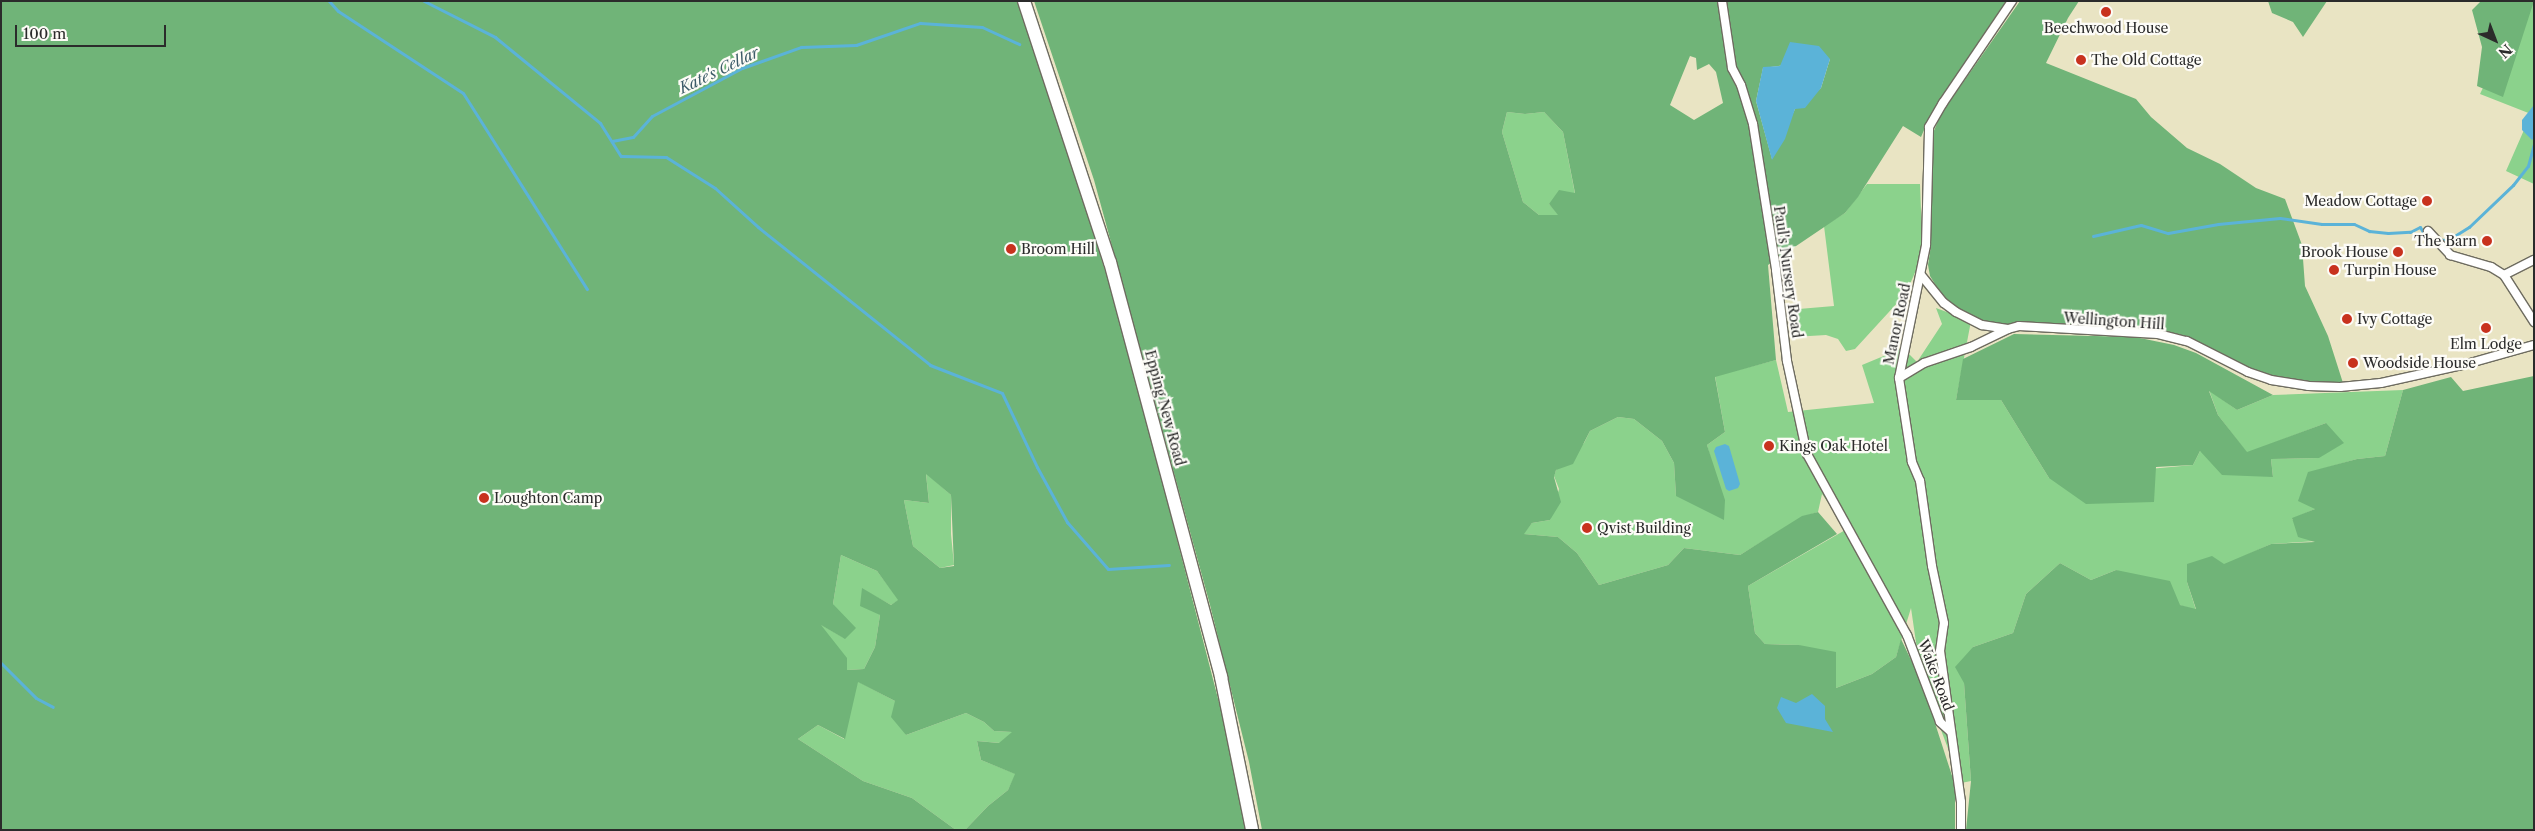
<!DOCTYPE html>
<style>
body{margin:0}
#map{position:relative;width:2535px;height:831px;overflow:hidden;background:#e9e4c3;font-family:"Libre Caslon Text",serif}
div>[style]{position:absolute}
.green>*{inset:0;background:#8bd28c}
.forest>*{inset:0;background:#70b478}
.water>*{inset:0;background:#5bb3d8}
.stream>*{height:3px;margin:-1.5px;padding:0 1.5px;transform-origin:1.5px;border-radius:1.5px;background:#5bb3d8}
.roads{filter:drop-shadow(1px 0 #6e6c60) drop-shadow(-1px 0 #6e6c60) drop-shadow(0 1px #6e6c60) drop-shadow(0 -1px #6e6c60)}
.minor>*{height:8px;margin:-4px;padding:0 4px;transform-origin:4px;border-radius:4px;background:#fff}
.primary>*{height:12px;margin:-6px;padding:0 6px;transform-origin:6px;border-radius:6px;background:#fff}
.dots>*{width:14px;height:14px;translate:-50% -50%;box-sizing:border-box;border:2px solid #fdfcf7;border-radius:50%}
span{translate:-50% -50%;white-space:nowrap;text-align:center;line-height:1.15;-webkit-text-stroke:4.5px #fdfcf7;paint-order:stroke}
.poi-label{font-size:14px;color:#2b2b2b}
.left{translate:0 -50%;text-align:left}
.right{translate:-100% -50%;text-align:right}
.street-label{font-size:14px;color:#2b2b2b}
.water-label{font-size:15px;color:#3c5b68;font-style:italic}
.frame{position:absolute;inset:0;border:2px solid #2b2b2b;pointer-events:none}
.north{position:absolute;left:2470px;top:15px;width:50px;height:50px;-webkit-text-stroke:4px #fdfcf7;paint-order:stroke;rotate:137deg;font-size:14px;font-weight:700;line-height:20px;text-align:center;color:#2b2b2b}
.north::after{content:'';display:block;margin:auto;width:18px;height:22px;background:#2b2b2b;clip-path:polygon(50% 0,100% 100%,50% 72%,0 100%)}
.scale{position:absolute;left:15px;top:25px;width:151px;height:22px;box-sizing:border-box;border:2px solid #2b2b2b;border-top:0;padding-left:6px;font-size:15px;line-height:18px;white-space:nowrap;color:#2b2b2b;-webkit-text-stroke:4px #fdfcf7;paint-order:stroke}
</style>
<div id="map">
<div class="green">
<i style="clip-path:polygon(2525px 1px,2534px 1px,2534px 184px,2506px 171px,2531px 114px,2480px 94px)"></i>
<i style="clip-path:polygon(1507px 112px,1525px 114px,1544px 112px,1563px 132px,1575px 194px,1549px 204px,1559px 215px,1539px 215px,1523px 202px,1502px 132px)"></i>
<i style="clip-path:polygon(1867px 184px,1920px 184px,1922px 237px,1920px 261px,1910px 284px,1899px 301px,1855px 349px,1846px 351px,1838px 339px,1826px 335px,1793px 337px,1787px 310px,1834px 306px,1824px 226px,1845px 213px)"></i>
<i style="clip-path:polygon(1936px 308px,1971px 321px,1956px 400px,2001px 400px,2049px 478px,2193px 465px,2200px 451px,2273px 477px,2271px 459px,2319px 458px,2326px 423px,2247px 453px,2218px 415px,2209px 390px,2237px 410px,2273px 395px,2403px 390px,2385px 456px,2357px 459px,2308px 473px,2315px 509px,2292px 519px,2317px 541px,2271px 544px,2187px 582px,2196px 610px,2179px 605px,2116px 570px,2091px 580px,2060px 563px,2026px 594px,2013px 633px,1973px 647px,1964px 683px,1971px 781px,1961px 783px,1921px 677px,1911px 608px,1896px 657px,1872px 674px,1836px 688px,1799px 645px,1765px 644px,1755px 633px,1748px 586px,1847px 529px,1822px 494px,1818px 512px,1802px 517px,1740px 555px,1684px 548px,1668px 565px,1599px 585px,1577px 553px,1558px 537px,1523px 534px,1532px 523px,1550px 520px,1559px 489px,1554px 476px,1556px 470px,1584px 443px,1590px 431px,1618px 417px,1634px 419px,1662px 441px,1674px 463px,1676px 496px,1713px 467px,1707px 445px,1725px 432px,1715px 376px,1776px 360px,1788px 412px,1874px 403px,1862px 365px,1903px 348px,1917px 362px,1942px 324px)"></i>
<i style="clip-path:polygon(926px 473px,951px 495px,951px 534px,954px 565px,940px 568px,913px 546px,904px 500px,929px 503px)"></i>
<i style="clip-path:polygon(841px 555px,877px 571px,899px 600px,891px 605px,862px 589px,880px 615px,875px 647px,864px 669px,847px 670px,820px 624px,844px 638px,833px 604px)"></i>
<i style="clip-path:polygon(857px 681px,895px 701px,906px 735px,966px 713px,984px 722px,994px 731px,1013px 732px,1000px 743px,977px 741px,981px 760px,1016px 774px,1008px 790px,988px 806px,965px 830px,956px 830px,912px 798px,863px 781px,798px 739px,818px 725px,844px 739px)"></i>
</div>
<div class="forest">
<i style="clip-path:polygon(evenodd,1px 1px,1019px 1px,1119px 314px,1233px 757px,1247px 830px,965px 830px,988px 806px,1008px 790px,1015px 774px,981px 760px,977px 741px,999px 743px,1012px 732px,994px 731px,984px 722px,966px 713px,906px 735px,891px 717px,895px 701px,858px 682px,845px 739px,818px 725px,798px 739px,863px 781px,912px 798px,956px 830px,1px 830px,1px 1px,926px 474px,951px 495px,954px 566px,940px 568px,913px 546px,904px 500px,929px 503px,926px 474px,1px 1px,841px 555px,877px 571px,898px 600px,891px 605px,862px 588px,860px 606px,880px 615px,875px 647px,864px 669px,847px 670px,847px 658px,821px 625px,845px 639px,856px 628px,833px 604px,841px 555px)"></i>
<i style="clip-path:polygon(evenodd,1034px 1px,2012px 1px,1954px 80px,1930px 116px,1921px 137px,1903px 126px,1858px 197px,1845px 213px,1768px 265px,1776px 360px,1715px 377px,1725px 432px,1707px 445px,1725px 500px,1724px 520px,1676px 496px,1674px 463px,1662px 441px,1634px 419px,1618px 417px,1590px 431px,1573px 464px,1556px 470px,1554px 477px,1561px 502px,1550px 520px,1532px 523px,1524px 534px,1558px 537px,1577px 553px,1599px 585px,1668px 565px,1684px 548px,1740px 555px,1802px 516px,1818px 512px,1837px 534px,1748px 586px,1755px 633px,1765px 644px,1799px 645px,1836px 652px,1836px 688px,1872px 674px,1896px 657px,1901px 639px,1922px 683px,1955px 785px,1955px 830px,1262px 830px,1249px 762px,1210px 605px,1094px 180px,1034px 1px,1690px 56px,1696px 58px,1697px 70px,1709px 64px,1716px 72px,1723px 103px,1694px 120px,1670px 105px,1690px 56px,1034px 1px,1830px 59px,1821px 88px,1795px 109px,1772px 159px,1756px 101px,1763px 68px,1830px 59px,1034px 1px,1507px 112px,1525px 114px,1544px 112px,1563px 132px,1575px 193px,1559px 190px,1549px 204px,1558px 215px,1539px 215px,1523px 202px,1502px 132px,1507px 112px)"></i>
<i style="clip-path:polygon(2020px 1px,2079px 1px,2068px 18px,2046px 63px,2136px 99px,2151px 117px,2187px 148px,2220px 164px,2256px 188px,2285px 199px,2302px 245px,2305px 286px,2328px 336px,2343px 383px,2299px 382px,2270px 377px,2177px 335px,2143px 328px,1996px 324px,1973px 320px,1943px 297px,1930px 276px,1928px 265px,1931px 245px,1930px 154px,1933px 133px,1941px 114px)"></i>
<i style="clip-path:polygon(2268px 1px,2327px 1px,2303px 37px,2293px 22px,2272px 13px)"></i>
<i style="clip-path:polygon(2481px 1px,2534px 1px,2503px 97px,2477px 86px,2482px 47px,2472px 10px)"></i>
<i style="clip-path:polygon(2014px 334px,2135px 337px,2174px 345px,2196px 353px,2273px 395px,2237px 410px,2209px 391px,2218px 415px,2247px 452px,2326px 423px,2344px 443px,2319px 458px,2271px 459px,2273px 477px,2222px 475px,2200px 451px,2193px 465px,2156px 467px,2154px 502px,2086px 504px,2049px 478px,2001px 400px,1956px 400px,1963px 359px)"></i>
<i style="clip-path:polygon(2534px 376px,2534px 830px,1966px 830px,1971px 781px,1964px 683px,1955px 667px,1973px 647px,2013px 633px,2026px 594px,2060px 563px,2091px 580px,2116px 570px,2170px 581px,2180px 605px,2196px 609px,2187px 582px,2187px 564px,2212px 556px,2224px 564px,2271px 544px,2315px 542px,2298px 537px,2292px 518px,2315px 509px,2298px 501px,2308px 472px,2357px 459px,2385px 456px,2403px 390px,2451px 377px,2463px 391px)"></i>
</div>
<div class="water">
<i style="clip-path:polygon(1790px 42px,1819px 46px,1830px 59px,1821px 88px,1805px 108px,1795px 109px,1785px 139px,1772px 160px,1756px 101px,1763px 67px,1780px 66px)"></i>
<i style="clip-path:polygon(2534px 105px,2534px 138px,2532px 140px,2522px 130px,2522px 120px)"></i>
<i style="clip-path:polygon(1725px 444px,1729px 446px,1740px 484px,1738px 488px,1729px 491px,1726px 489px,1714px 451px,1716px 447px)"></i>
<i style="clip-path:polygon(1812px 694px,1825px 706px,1825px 719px,1833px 732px,1786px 723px,1777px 708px,1781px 697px,1796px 703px)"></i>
</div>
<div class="stream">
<i style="left:329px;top:1px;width:13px;rotate:48deg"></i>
<i style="left:338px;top:11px;width:149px;rotate:33.3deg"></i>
<i style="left:463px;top:93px;width:232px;rotate:57.7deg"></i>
<i style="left:424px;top:1px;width:80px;rotate:26.9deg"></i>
<i style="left:495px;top:37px;width:136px;rotate:39.3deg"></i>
<i style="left:600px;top:123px;width:39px;rotate:58deg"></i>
<i style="left:621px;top:156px;width:45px;rotate:1.3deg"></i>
<i style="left:666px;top:157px;width:58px;rotate:32.3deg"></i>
<i style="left:715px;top:188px;width:58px;rotate:42.2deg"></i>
<i style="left:758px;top:227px;width:221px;rotate:38.7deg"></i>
<i style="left:930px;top:365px;width:77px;rotate:21.3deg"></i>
<i style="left:1002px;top:393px;width:82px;rotate:64.7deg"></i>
<i style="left:1037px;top:467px;width:63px;rotate:61.4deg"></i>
<i style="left:1067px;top:522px;width:62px;rotate:48.9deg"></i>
<i style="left:1108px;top:569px;width:61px;rotate:-3.8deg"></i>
<i style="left:612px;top:141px;width:21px;rotate:-11deg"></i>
<i style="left:633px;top:137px;width:28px;rotate:-48deg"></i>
<i style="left:652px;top:116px;width:102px;rotate:-28.1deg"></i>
<i style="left:742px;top:68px;width:63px;rotate:-19.6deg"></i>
<i style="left:801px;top:47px;width:55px;rotate:-2.1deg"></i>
<i style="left:856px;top:45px;width:68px;rotate:-19deg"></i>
<i style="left:920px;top:23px;width:62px;rotate:3.7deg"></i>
<i style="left:982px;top:27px;width:41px;rotate:24.7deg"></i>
<i style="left:2093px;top:236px;width:49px;rotate:-12.9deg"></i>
<i style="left:2141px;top:225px;width:28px;rotate:17deg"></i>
<i style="left:2168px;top:233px;width:51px;rotate:-10.2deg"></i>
<i style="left:2218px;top:224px;width:62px;rotate:-5.5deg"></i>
<i style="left:2280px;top:218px;width:42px;rotate:8.1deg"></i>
<i style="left:2322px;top:224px;width:32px"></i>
<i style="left:2354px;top:224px;width:17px;rotate:25deg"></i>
<i style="left:2369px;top:231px;width:19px;rotate:6deg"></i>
<i style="left:2388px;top:233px;width:22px;rotate:-3deg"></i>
<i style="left:2410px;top:232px;width:11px;rotate:-27deg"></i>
<i style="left:2420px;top:227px;width:14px;rotate:60deg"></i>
<i style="left:2427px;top:239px;width:21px;rotate:3deg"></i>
<i style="left:2448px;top:240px;width:25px;rotate:-32deg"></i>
<i style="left:2469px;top:227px;width:61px;rotate:-43.7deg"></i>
<i style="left:2513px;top:185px;width:24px;rotate:-52deg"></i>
<i style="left:2528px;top:166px;width:23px;rotate:-75deg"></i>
<i style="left:1px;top:663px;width:49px;rotate:45deg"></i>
<i style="left:36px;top:698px;width:19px;rotate:28deg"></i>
</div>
<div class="roads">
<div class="minor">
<i style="left:1722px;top:1px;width:68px;rotate:81.5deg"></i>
<i style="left:1732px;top:68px;width:19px;rotate:62deg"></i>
<i style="left:1741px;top:85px;width:41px;rotate:72.9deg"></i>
<i style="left:1753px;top:124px;width:148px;rotate:81deg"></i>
<i style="left:1776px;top:270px;width:92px;rotate:83.1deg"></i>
<i style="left:1787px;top:361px;width:95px;rotate:77.9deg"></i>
<i style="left:1807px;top:454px;width:207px;rotate:61.1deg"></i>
<i style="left:1907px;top:635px;width:93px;rotate:69.2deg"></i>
<i style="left:1940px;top:722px;width:13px;rotate:42deg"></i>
<i style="left:2428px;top:231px;width:33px;rotate:47deg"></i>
<i style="left:2450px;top:255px;width:43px;rotate:16.3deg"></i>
<i style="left:2491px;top:267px;width:15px;rotate:32deg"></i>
<i style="left:2504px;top:275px;width:56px;rotate:57.4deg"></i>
<i style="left:1921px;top:275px;width:36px;rotate:51deg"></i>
<i style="left:1944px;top:303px;width:15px;rotate:37deg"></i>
<i style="left:1956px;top:312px;width:29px;rotate:27deg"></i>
<i style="left:1982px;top:325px;width:26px;rotate:9deg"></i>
<i style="left:2008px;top:329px;width:11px;rotate:-15deg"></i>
<i style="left:2019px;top:326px;width:139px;rotate:3.3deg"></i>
<i style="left:2158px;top:334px;width:30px;rotate:14deg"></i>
<i style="left:2187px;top:341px;width:68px;rotate:26.9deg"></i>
<i style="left:2248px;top:372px;width:24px;rotate:19deg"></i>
<i style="left:2271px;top:380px;width:37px;rotate:9deg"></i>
<i style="left:2308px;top:386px;width:32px;rotate:2deg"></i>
<i style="left:2340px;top:387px;width:41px;rotate:-5.6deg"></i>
<i style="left:2381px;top:383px;width:84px;rotate:-12.4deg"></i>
<i style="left:2463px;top:365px;width:74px;rotate:-15.7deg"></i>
<i style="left:2504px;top:275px;width:34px;rotate:-27deg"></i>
<i style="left:1899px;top:378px;width:29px;rotate:-31deg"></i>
<i style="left:1924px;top:363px;width:50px;rotate:-18.8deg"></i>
<i style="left:1971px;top:347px;width:41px;rotate:-25.9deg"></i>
<i style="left:1961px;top:830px;width:28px;rotate:-90deg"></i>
<i style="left:1961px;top:802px;width:152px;rotate:-97.9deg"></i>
<i style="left:1940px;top:651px;width:28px;rotate:-82deg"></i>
<i style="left:1944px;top:623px;width:58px;rotate:-101.9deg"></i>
<i style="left:1932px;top:566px;width:86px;rotate:-98deg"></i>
<i style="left:1920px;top:481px;width:21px;rotate:-113deg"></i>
<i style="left:1912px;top:462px;width:85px;rotate:-98.8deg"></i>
<i style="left:1899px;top:378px;width:136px;rotate:-78.5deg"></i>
<i style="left:1926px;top:245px;width:118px;rotate:-88.5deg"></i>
<i style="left:1929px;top:127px;width:28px;rotate:-60deg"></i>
<i style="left:1943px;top:103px;width:123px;rotate:-55.9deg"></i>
</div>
<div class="primary">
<i style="left:1024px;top:1px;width:275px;rotate:71.8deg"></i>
<i style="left:1110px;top:262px;width:430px;rotate:75deg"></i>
<i style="left:1221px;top:677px;width:156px;rotate:78.5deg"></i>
</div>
</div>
<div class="dots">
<i style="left:2106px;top:12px;background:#c8321e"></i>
<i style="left:2081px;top:60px;background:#c8321e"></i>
<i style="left:2427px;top:201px;background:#c8321e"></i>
<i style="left:2487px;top:241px;background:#c8321e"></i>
<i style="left:1011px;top:249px;background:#c8321e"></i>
<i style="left:2398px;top:252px;background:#c8321e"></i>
<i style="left:2334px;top:270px;background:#c8321e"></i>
<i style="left:2347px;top:319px;background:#c8321e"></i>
<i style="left:2486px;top:328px;background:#c8321e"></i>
<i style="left:2353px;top:363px;background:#c8321e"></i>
<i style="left:1769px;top:446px;background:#c8321e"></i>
<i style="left:484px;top:498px;background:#c8321e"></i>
<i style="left:1587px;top:528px;background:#c8321e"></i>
</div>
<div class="poi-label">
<span style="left:2106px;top:28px">Beechwood House</span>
<span class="left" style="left:2091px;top:60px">The Old Cottage</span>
<span class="right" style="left:2417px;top:201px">Meadow Cottage</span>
<span class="right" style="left:2477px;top:241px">The Barn</span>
<span class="left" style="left:1021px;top:249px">Broom Hill</span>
<span class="right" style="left:2388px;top:252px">Brook House</span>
<span class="left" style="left:2344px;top:270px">Turpin House</span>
<span class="left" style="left:2357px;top:319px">Ivy Cottage</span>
<span style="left:2486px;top:344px">Elm Lodge</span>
<span class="left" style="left:2363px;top:363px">Woodside House</span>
<span class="left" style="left:1779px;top:446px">Kings Oak Hotel</span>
<span class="left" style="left:494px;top:498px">Loughton Camp</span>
<span class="left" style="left:1597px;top:528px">Qvist Building</span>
</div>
<div class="street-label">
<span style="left:1788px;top:272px;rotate:82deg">Paul's Nursery Road</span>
<span style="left:2114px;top:321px;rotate:4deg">Wellington Hill</span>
<span style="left:1897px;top:324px;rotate:-78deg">Manor Road</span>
<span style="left:1165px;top:408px;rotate:75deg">Epping New Road</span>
<span style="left:1936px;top:675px;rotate:69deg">Wake Road</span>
</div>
<div class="water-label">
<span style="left:719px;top:70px;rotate:-26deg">Kate's Cellar</span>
</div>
<div class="frame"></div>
<div class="north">N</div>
<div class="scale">100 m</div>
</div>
